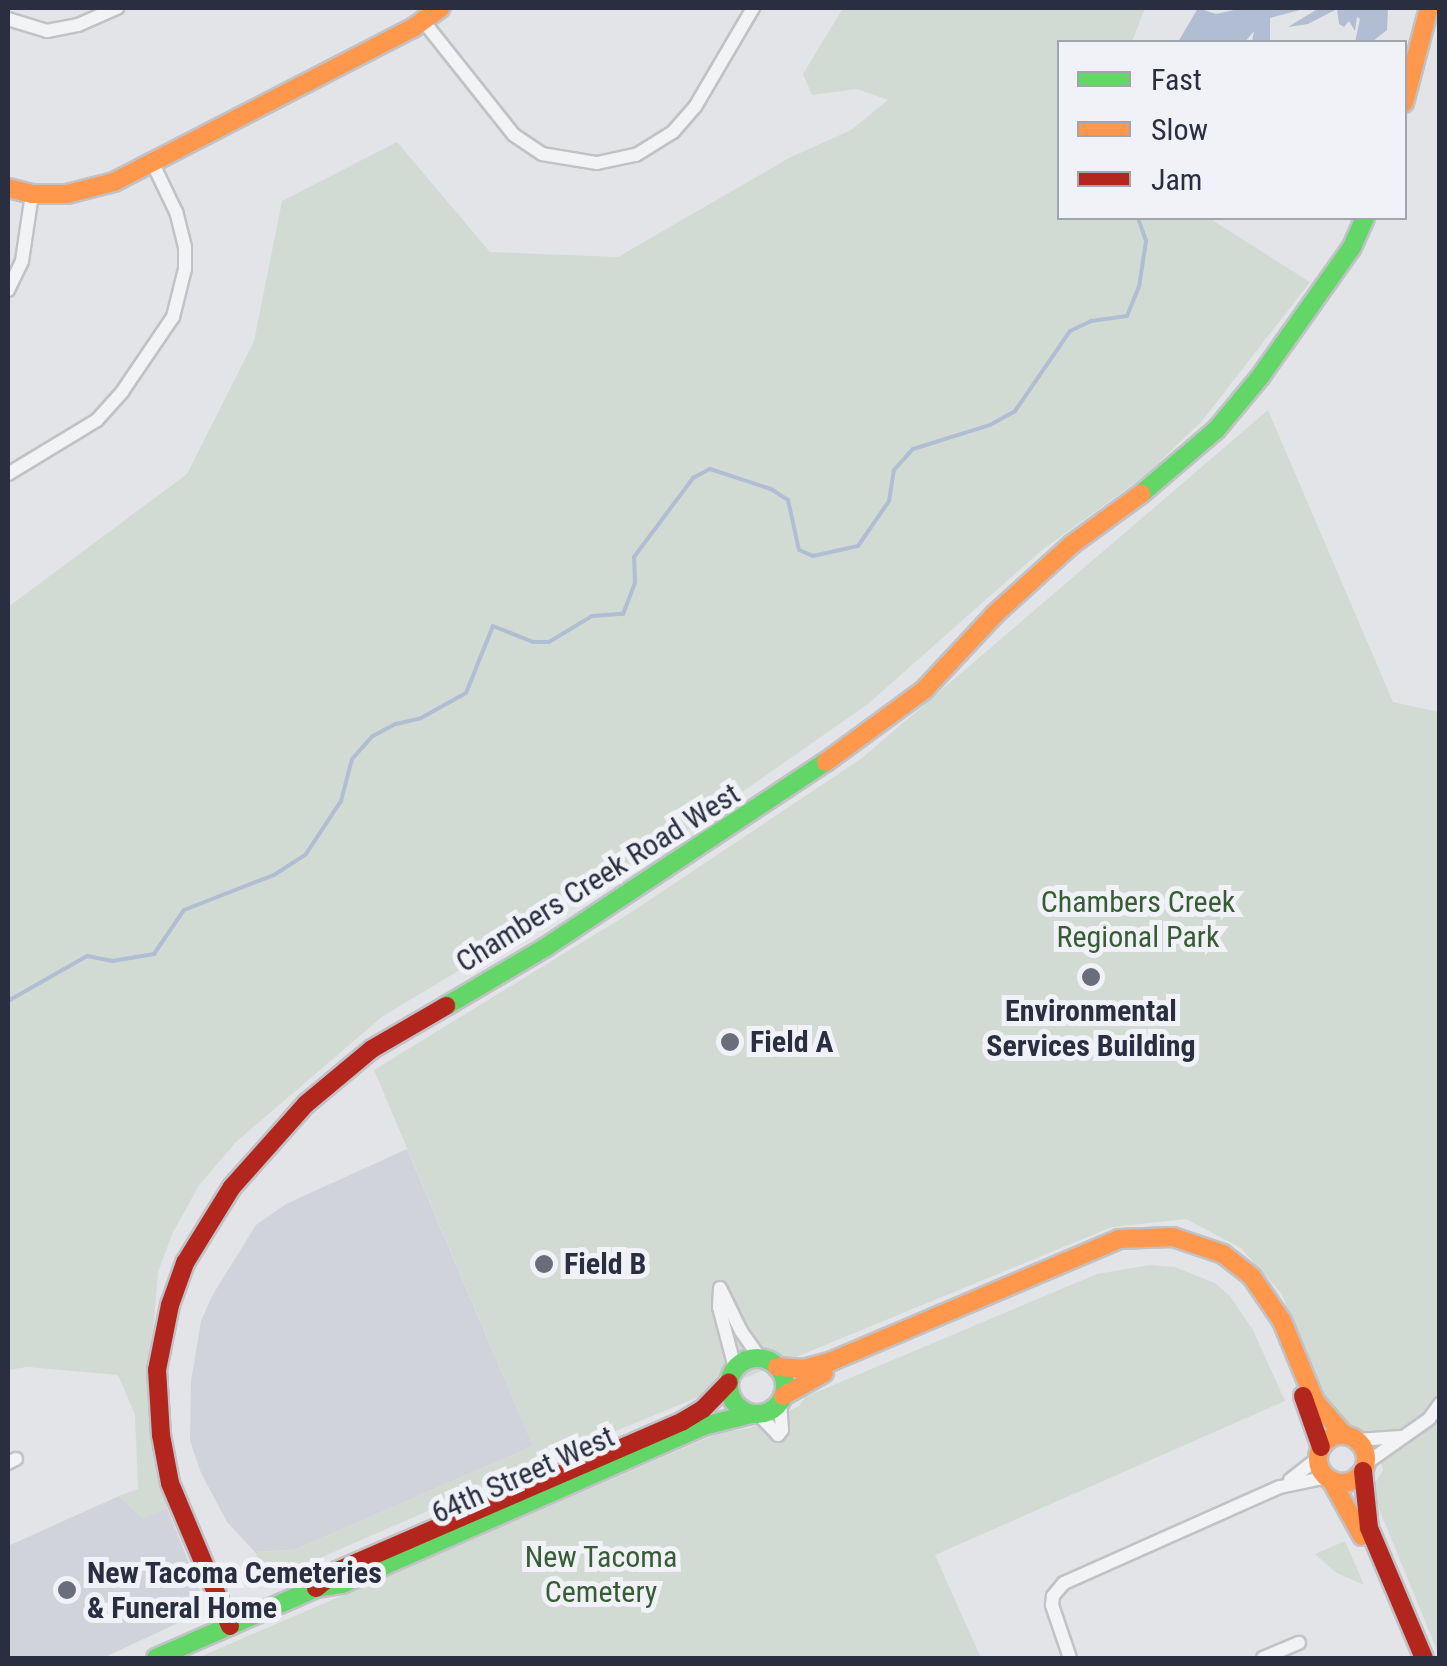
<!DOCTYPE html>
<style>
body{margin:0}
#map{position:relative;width:1447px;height:1666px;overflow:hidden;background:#e3e4e8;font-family:"Roboto Condensed",sans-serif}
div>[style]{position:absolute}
.built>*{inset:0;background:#d1d3db}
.green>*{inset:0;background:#d2dbd3}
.water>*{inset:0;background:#b1bdd3}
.stream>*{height:4px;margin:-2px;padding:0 2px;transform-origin:2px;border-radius:2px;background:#b1bdd3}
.roads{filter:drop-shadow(2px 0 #c1c2c6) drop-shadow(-2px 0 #c1c2c6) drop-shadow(0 2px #c1c2c6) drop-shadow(0 -2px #c1c2c6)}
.street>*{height:12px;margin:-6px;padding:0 6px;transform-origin:6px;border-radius:6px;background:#f2f3f5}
.fast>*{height:18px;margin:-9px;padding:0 9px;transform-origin:9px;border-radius:9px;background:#63d668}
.fast>.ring{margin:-9px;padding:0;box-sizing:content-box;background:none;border:18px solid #63d668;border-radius:50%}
.slow>*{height:18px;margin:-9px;padding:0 9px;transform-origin:9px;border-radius:9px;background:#ff974d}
.slow>.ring{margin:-9px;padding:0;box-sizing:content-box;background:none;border:18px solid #ff974d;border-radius:50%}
.jam>*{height:18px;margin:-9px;padding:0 9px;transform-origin:9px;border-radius:9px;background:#b3261e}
.dots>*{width:28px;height:28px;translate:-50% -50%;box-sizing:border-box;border:5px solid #f0f2f7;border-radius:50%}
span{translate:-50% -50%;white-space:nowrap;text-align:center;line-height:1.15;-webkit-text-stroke:10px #f0f2f7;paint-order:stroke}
.street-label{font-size:30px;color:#292f41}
.park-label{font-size:30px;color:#385d36}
.poi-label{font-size:30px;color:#292f41;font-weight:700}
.left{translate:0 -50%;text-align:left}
.frame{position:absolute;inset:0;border:10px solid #292f41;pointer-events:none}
.legend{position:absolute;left:1057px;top:40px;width:350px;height:180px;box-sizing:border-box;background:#f0f2f7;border:2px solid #a0a4ae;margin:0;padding:12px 18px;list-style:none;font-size:30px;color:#292f41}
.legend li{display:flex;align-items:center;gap:20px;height:50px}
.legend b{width:50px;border:2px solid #a0a4ae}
</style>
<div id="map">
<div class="built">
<i style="clip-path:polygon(407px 1149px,533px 1446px,294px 1550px,255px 1552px,227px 1522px,201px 1473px,190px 1441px,191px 1381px,201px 1321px,212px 1296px,256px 1225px,286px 1204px)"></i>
<i style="clip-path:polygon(119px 1496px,143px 1518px,167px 1508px,200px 1590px,197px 1614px,103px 1658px,8px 1658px,8px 1546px)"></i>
</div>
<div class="green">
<i style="clip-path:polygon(843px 8px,1145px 8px,1132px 42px,1060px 42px,1060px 218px,1209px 218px,1310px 282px,1202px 421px,1146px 475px,1042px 550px,868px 704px,652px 855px,383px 1016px,236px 1142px,200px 1184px,173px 1232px,158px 1272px,150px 1370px,167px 1508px,143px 1519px,119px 1496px,138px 1489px,135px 1415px,118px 1375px,27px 1367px,8px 1370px,8px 607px,187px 474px,254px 341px,282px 201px,397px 142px,490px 252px,618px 257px,789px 158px,851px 130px,888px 100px,857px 89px,812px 95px,803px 74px)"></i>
<i style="clip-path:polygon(1268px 410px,1393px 702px,1439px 712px,1439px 1655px,1379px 1509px,1374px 1485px,1383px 1470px,1372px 1434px,1350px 1429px,1333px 1414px,1317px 1388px,1282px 1294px,1241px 1248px,1186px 1219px,1112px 1227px,538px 1463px,267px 1581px,255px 1552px,294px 1550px,533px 1446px,374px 1070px,633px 911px,862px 758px)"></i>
<i style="clip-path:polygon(1149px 1265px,1175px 1267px,1215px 1283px,1230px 1296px,1253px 1330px,1285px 1401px,935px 1555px,981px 1658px,197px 1658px,719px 1433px,750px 1428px,799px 1406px,805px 1397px,1097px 1274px)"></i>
<i style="clip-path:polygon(1345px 1541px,1364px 1585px,1335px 1572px,1315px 1554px)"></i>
</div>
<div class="water">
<i style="clip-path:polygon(1198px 8px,1216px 14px,1243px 8px,1388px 8px,1387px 30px,1372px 42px,1355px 42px,1360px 19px,1357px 17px,1355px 31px,1349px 21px,1344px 27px,1339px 24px,1337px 9px,1308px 24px,1288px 27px,1316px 10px,1307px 8px,1270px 18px,1270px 42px,1252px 42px,1254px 31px,1245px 42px,1178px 42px)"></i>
</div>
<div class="stream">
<i style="left:8px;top:1001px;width:91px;rotate:-29.7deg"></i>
<i style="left:87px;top:956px;width:25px;rotate:11deg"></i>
<i style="left:112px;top:961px;width:43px;rotate:-9.5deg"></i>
<i style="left:154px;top:954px;width:53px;rotate:-55.7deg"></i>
<i style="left:184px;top:910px;width:97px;rotate:-21.3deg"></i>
<i style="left:274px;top:875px;width:38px;rotate:-33deg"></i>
<i style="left:306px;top:854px;width:64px;rotate:-56.6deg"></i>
<i style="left:341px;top:801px;width:43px;rotate:-75.3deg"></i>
<i style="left:352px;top:759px;width:31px;rotate:-48deg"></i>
<i style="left:373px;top:736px;width:26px;rotate:-28deg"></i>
<i style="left:396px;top:724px;width:26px;rotate:-13deg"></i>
<i style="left:421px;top:718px;width:51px;rotate:-29.1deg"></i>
<i style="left:466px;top:693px;width:72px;rotate:-68.1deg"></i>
<i style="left:493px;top:626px;width:43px;rotate:21.8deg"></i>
<i style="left:533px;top:642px;width:16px"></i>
<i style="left:549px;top:642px;width:50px;rotate:-31.2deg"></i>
<i style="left:592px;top:616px;width:31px;rotate:-4deg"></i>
<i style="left:623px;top:614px;width:33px;rotate:-69deg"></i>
<i style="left:635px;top:583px;width:26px;rotate:-92deg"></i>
<i style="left:634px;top:557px;width:99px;rotate:-53.2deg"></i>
<i style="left:693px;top:478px;width:19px;rotate:-28deg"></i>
<i style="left:710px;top:469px;width:64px;rotate:18.2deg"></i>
<i style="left:771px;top:489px;width:20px;rotate:33deg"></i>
<i style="left:788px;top:500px;width:51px;rotate:77.6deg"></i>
<i style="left:799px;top:550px;width:15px;rotate:23deg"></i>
<i style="left:813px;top:556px;width:46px;rotate:-12.5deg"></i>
<i style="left:858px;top:546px;width:55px;rotate:-55.4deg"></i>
<i style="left:889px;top:501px;width:31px;rotate:-81deg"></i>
<i style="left:894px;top:470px;width:28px;rotate:-48deg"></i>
<i style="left:913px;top:449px;width:81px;rotate:-17.3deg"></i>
<i style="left:990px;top:425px;width:29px;rotate:-29deg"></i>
<i style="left:1015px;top:411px;width:97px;rotate:-55.5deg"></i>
<i style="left:1070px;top:331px;width:23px;rotate:-25deg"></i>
<i style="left:1091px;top:321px;width:36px;rotate:-8deg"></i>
<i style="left:1127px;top:316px;width:31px;rotate:-68deg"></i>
<i style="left:1139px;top:287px;width:47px;rotate:-81.3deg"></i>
<i style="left:1146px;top:241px;width:24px;rotate:-109deg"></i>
</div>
<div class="roads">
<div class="street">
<i style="left:8px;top:19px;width:41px;rotate:17.1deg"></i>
<i style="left:47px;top:31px;width:32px;rotate:-11deg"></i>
<i style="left:78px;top:25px;width:43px;rotate:-23.6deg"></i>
<i style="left:424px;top:22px;width:144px;rotate:51.5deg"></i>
<i style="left:514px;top:135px;width:34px;rotate:34deg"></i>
<i style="left:542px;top:154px;width:56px;rotate:9.3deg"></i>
<i style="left:597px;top:163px;width:40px;rotate:-12deg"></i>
<i style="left:636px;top:155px;width:44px;rotate:-31.9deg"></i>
<i style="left:673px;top:132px;width:33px;rotate:-49deg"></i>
<i style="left:695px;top:107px;width:115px;rotate:-59.6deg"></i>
<i style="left:8px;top:290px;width:32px;rotate:-64deg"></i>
<i style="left:22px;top:261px;width:68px;rotate:-81.5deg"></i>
<i style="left:8px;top:474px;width:104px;rotate:-31.2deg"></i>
<i style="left:97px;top:420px;width:38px;rotate:-48deg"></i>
<i style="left:122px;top:392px;width:91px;rotate:-55.8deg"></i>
<i style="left:173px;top:317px;width:49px;rotate:-76deg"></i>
<i style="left:185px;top:269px;width:22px;rotate:-90deg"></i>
<i style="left:185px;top:247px;width:36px;rotate:-104deg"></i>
<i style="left:176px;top:212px;width:53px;rotate:-115.6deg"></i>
<i style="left:720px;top:1288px;width:19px;rotate:93deg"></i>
<i style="left:719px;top:1307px;width:63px;rotate:75.3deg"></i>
<i style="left:721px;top:1290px;width:46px;rotate:64deg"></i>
<i style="left:741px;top:1331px;width:33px;rotate:55deg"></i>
<i style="left:758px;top:1414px;width:29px;rotate:46deg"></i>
<i style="left:778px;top:1435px;width:6px;rotate:-51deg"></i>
<i style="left:782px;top:1430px;width:28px;rotate:-94deg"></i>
<i style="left:1357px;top:1440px;width:44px;rotate:-3.9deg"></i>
<i style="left:8px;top:1463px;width:9px;rotate:-27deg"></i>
<i style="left:1365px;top:1464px;width:78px;rotate:-35.1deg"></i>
<i style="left:1429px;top:1419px;width:19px;rotate:-54deg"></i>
<i style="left:1290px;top:1480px;width:37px;rotate:-38deg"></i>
<i style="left:1070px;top:1658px;width:56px;rotate:-108.8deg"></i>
<i style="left:1052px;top:1605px;width:9px;rotate:-84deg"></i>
<i style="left:1053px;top:1596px;width:17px;rotate:-50deg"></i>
<i style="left:1064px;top:1583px;width:236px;rotate:-24deg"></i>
<i style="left:1280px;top:1487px;width:49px;rotate:-11.8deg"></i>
<i style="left:1263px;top:1658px;width:39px;rotate:-23deg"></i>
</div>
<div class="fast">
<i style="left:1141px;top:494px;width:99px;rotate:-40.5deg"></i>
<i style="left:1216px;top:430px;width:69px;rotate:-50.3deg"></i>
<i style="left:1260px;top:377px;width:159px;rotate:-54.7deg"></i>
<i style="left:1352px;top:247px;width:32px;rotate:-66deg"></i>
<i style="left:446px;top:1006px;width:116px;rotate:-30.5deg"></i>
<i style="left:546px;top:947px;width:336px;rotate:-33.5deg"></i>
<i class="ring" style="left:729px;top:1358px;width:38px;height:38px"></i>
<i style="left:156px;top:1658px;width:175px;rotate:-23.6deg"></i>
<i style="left:316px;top:1588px;width:26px;rotate:-9deg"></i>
<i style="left:342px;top:1584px;width:394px;rotate:-23.6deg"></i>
<i style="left:703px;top:1426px;width:50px;rotate:-13.8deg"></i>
</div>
<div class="slow">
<i style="left:1404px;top:103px;width:98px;rotate:-75.3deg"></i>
<i style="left:8px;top:188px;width:25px;rotate:14deg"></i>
<i style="left:32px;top:194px;width:35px"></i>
<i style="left:67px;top:194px;width:49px;rotate:-14.3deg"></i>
<i style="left:114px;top:182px;width:336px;rotate:-27.3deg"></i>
<i style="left:413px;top:28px;width:34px;rotate:-36deg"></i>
<i style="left:826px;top:762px;width:122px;rotate:-36.3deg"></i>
<i style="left:924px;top:690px;width:104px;rotate:-46.9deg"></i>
<i style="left:995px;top:614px;width:103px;rotate:-42.2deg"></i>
<i style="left:1071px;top:545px;width:87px;rotate:-36.1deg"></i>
<i style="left:777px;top:1367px;width:26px;rotate:4deg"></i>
<i style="left:803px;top:1369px;width:30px;rotate:-15deg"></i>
<i style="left:832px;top:1361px;width:312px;rotate:-23deg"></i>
<i style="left:1119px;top:1239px;width:54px;rotate:-2.1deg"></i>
<i style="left:1173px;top:1237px;width:53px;rotate:18.8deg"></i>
<i style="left:1223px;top:1254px;width:37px;rotate:38deg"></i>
<i style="left:1252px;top:1277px;width:53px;rotate:55.7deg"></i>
<i style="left:1282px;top:1321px;width:87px;rotate:67.6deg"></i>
<i style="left:1315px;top:1401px;width:45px;rotate:49.5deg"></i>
<i style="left:783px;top:1396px;width:47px;rotate:-29.3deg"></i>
<i class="ring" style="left:1318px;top:1435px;width:30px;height:30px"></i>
<i style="left:1331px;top:1480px;width:64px;rotate:61deg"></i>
</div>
<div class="jam">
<i style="left:1303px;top:1396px;width:54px;rotate:70.6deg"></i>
<i style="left:1363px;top:1471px;width:57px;rotate:84deg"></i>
<i style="left:1369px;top:1528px;width:141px;rotate:67.1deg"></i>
<i style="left:316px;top:1588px;width:27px;rotate:-39deg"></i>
<i style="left:337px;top:1571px;width:377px;rotate:-23.4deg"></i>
<i style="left:683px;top:1421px;width:23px;rotate:-31deg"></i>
<i style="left:703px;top:1409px;width:37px;rotate:-46deg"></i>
<i style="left:230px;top:1626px;width:155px;rotate:-112.8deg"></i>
<i style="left:170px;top:1483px;width:49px;rotate:-100.6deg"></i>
<i style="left:161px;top:1435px;width:65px;rotate:-93.5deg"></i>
<i style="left:157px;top:1370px;width:66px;rotate:-78.7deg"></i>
<i style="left:170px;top:1305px;width:45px;rotate:-70.3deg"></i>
<i style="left:185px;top:1263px;width:89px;rotate:-58.3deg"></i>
<i style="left:232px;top:1187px;width:111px;rotate:-48.3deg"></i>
<i style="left:306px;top:1104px;width:86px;rotate:-39.8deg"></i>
<i style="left:372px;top:1049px;width:86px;rotate:-30.2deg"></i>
</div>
</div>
<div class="dots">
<i style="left:1091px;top:977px;background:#6a6e7b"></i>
<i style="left:730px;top:1042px;background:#6a6e7b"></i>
<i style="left:544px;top:1264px;background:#6a6e7b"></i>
<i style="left:67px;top:1590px;background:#6a6e7b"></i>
</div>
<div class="street-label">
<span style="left:598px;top:878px;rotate:-32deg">Chambers Creek Road West</span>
<span style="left:523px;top:1475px;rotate:-24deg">64th Street West</span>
</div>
<div class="park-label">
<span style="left:1138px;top:919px">Chambers Creek<br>Regional Park</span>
<span style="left:601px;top:1574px">New Tacoma<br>Cemetery</span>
</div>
<div class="poi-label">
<span style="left:1091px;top:1028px">Environmental<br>Services Building</span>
<span class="left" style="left:750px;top:1042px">Field A</span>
<span class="left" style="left:564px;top:1264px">Field B</span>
<span class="left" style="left:87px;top:1590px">New Tacoma Cemeteries<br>&amp; Funeral Home</span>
</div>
<div class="frame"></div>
<ul class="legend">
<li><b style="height:12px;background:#63d668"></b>Fast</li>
<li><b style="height:12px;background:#ff974d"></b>Slow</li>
<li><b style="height:12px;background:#b3261e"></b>Jam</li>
</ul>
</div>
